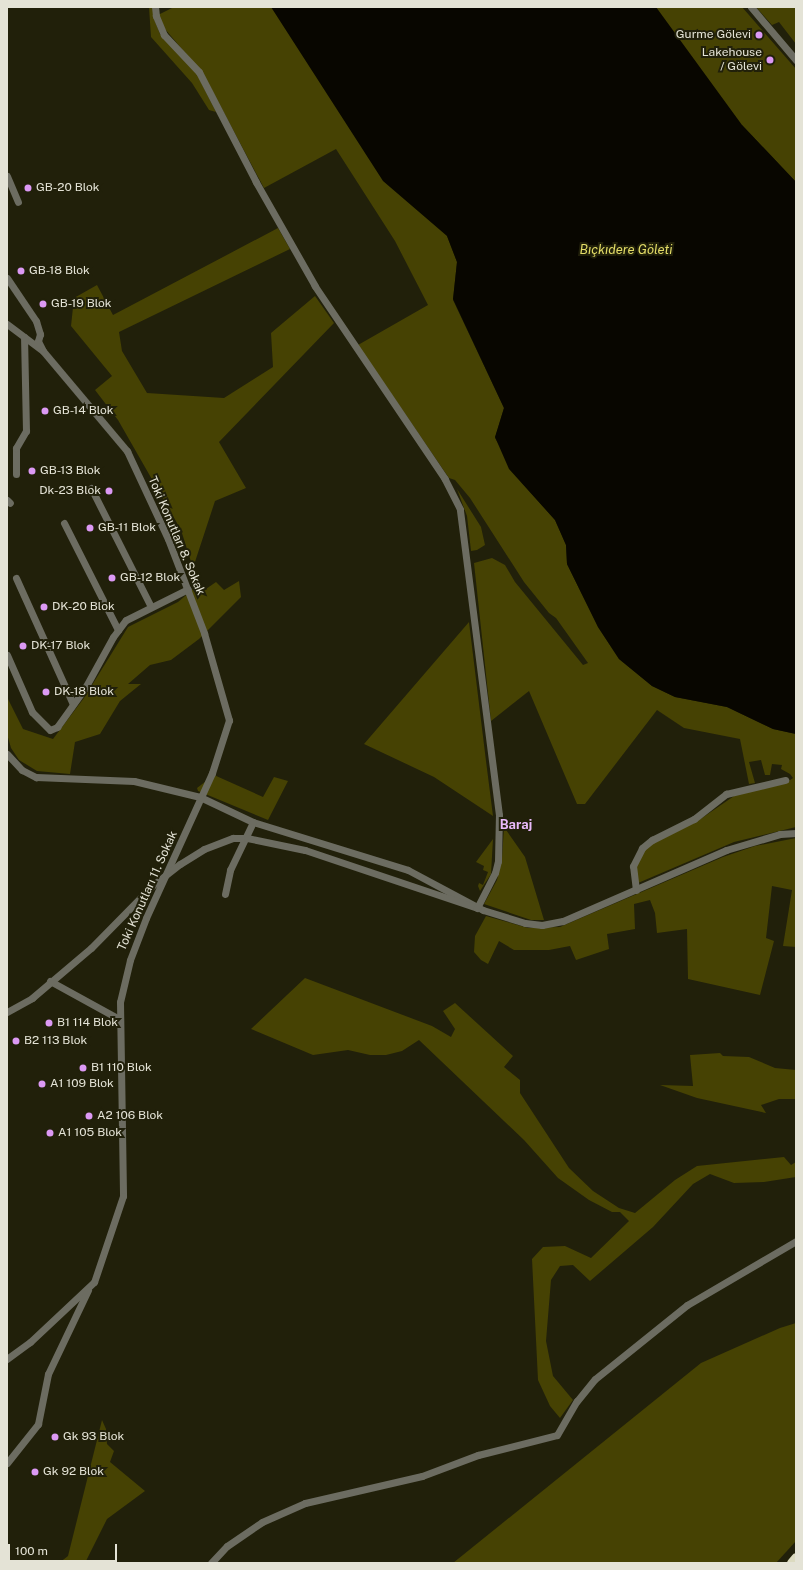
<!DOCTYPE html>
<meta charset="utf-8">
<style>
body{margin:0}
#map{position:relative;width:803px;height:1570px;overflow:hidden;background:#21200a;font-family:"Public Sans",sans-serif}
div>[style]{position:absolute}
.green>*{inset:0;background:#464203}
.water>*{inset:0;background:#080600}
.minor>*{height:7px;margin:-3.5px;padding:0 3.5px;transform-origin:3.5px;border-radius:3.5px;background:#6c6c61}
.highway>*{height:11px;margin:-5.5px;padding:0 5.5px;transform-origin:5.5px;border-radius:5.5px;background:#dbdabf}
.dots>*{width:11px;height:11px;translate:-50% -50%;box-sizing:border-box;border:2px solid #21200a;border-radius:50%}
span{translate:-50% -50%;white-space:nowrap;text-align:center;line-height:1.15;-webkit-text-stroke:4px #21200a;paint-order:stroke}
.poi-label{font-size:12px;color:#e4e3d6}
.right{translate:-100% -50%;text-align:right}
.left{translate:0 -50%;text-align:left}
.street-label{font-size:12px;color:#e4e3d6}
.water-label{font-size:13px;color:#e3dc67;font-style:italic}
.neighbourhood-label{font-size:13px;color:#e9bafa;font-weight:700}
.frame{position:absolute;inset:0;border:8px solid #e4e3d6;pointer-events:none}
.scale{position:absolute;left:8px;top:1544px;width:109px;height:18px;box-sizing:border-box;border:2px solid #e4e3d6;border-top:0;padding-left:5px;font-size:12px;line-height:14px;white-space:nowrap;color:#e4e3d6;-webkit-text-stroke:3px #21200a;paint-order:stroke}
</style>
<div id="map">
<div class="green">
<i style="clip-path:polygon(149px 7px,153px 7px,153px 16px,160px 34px,197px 74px,216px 112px,209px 110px,192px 83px,151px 37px)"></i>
<i style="clip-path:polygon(174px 7px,742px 7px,796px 69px,796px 182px,742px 125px,447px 236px,457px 262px,453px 300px,504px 408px,495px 438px,523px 484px,555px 520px,566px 545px,567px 564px,598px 627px,619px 659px,652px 686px,675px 697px,727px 707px,773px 729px,796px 734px,796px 827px,734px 842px,638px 883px,636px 866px,645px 849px,652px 843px,702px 818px,737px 794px,786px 783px,793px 778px,790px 774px,781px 769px,782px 765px,772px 764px,770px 775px,765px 775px,761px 760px,749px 762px,755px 783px,749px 784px,740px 739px,684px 728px,657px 710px,585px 804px,577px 804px,529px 691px,491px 721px,474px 563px,492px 558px,505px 565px,515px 582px,583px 665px,588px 663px,556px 618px,549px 613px,524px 582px,470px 498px,455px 480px,449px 478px,358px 345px,428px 305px,395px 241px,336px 149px,264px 188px,204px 75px,165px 29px,158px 15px)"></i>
<i style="clip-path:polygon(756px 7px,796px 7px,796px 44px,779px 22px,772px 25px)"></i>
<i style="clip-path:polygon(278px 228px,290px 249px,119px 332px,122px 351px,147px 393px,224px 398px,273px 367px,271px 333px,315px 296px,334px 323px,219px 442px,246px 488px,215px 501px,193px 568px,181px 530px,118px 420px,95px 390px,112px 376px,71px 326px,74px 298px,97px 285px,113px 315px)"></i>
<i style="clip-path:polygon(457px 489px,481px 527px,485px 545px,477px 550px,471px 551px,467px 516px)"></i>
<i style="clip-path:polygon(239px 581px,241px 597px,199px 639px,171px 660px,150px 665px,128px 684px,141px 684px,120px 701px,100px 734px,75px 742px,70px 774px,37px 771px,19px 760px,11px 748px,7px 734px,7px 697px,23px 729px,53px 739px,84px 698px,128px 627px,178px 602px,198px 585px,203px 591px,216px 582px,224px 590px)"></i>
<i style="clip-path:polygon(469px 622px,486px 761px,493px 816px,434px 777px,364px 744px)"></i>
<i style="clip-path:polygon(214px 775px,263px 797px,274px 777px,288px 781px,268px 820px,198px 791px,197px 788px)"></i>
<i style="clip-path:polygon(504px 827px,525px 857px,544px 920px,531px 920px,484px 904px,497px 880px,502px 859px)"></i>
<i style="clip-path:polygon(796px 838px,796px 947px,783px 946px,792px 890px,772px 886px,766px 938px,774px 941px,760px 995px,688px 979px,687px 929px,657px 933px,655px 913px,650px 900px,634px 904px,635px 929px,607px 934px,609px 949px,576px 960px,570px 946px,549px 950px,514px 950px,499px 941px,488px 964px,481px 960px,474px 952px,475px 936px,486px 916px,528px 928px,560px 927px,723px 857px,755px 846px)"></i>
<i style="clip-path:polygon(493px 839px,491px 874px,480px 891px,478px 886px,479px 883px,483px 885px,488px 872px,483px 870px,484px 866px,476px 862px)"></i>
<i style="clip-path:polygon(305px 978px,432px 1026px,451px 1037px,455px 1029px,443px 1011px,455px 1003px,513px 1056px,504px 1067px,520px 1080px,520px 1093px,569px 1168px,593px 1191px,619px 1208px,635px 1213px,675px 1180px,697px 1166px,784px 1157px,791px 1165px,796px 1162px,796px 1177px,764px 1182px,734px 1183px,710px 1174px,693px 1184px,653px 1227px,590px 1281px,573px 1265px,560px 1266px,551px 1280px,546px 1341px,553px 1376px,573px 1400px,560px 1418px,550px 1406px,538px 1380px,532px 1259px,543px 1247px,565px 1246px,591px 1258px,629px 1221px,620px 1212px,612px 1212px,589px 1200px,558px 1178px,524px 1140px,419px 1040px,402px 1051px,386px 1055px,370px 1055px,348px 1050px,313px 1055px,251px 1029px)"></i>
<i style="clip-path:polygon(720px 1053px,723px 1056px,749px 1057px,775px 1068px,796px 1070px,796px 1099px,779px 1099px,761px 1105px,766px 1113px,697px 1098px,660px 1085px,693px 1086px,690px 1055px)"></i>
<i style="clip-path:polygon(796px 1323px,796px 1541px,776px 1563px,453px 1563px,701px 1363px,780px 1328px)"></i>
<i style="clip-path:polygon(102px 1420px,106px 1429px,107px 1444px,114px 1451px,110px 1462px,145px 1491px,107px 1519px,85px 1563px,59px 1563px,68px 1556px)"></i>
</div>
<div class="water">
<i style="clip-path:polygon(271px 7px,656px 7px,742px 125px,796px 182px,796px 734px,773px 729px,727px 707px,675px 697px,652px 686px,619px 659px,598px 627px,567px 564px,566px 545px,555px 520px,509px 469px,495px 437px,504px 408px,453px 299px,457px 262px,447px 236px,383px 181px)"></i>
</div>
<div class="minor">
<i style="left:751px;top:7px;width:70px;rotate:49.7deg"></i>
<i style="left:7px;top:176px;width:28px;rotate:67deg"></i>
<i style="left:7px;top:278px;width:52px;rotate:56deg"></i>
<i style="left:36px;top:321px;width:14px;rotate:73deg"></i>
<i style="left:40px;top:334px;width:7px;rotate:106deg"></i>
<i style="left:38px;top:341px;width:9px;rotate:63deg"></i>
<i style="left:7px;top:324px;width:45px;rotate:36.9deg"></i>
<i style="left:43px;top:351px;width:131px;rotate:50deg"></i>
<i style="left:127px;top:451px;width:97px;rotate:65deg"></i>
<i style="left:168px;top:539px;width:101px;rotate:69deg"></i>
<i style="left:204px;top:633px;width:91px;rotate:74deg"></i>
<i style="left:229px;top:720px;width:56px;rotate:107.8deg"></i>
<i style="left:212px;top:773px;width:159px;rotate:114.5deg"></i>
<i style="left:146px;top:918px;width:45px;rotate:110.9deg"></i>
<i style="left:130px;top:960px;width:43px;rotate:103.4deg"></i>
<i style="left:120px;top:1002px;width:194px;rotate:89.1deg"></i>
<i style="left:123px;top:1196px;width:91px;rotate:108.6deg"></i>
<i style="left:94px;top:1282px;width:88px;rotate:136.8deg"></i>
<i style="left:30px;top:1342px;width:29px;rotate:144deg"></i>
<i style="left:16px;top:474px;width:26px;rotate:-90deg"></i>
<i style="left:16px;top:448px;width:20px;rotate:-60deg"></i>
<i style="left:26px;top:431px;width:94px;rotate:-91.2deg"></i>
<i style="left:91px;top:488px;width:133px;rotate:63.2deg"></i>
<i style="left:7px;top:500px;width:4px;rotate:45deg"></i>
<i style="left:64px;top:523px;width:120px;rotate:63.2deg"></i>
<i style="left:16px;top:578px;width:138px;rotate:65.7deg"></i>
<i style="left:7px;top:655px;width:62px;rotate:66.3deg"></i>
<i style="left:32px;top:712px;width:25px;rotate:45deg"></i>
<i style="left:50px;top:730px;width:8px;rotate:-23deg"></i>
<i style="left:57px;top:727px;width:48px;rotate:-54.3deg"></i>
<i style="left:85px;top:688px;width:58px;rotate:-61.2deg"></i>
<i style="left:113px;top:637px;width:21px;rotate:-53deg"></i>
<i style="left:126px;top:620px;width:69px;rotate:-26.6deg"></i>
<i style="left:7px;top:754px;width:22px;rotate:47deg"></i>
<i style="left:22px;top:770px;width:16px;rotate:27deg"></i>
<i style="left:36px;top:777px;width:98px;rotate:2.3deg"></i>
<i style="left:134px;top:781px;width:68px;rotate:13.6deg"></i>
<i style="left:200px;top:797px;width:59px;rotate:25.3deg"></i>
<i style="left:253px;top:822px;width:162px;rotate:17.2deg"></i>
<i style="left:408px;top:870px;width:85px;rotate:28.1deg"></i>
<i style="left:483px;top:910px;width:44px;rotate:17.2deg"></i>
<i style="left:525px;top:923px;width:17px;rotate:7deg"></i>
<i style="left:542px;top:925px;width:21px;rotate:-11deg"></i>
<i style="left:563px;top:921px;width:178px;rotate:-23.5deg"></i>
<i style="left:726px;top:850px;width:56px;rotate:-16.5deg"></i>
<i style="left:780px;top:834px;width:16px;rotate:-4deg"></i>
<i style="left:636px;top:890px;width:24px;rotate:-97deg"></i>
<i style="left:633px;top:866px;width:20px;rotate:-63deg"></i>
<i style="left:642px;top:848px;width:13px;rotate:-39deg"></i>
<i style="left:652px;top:840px;width:47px;rotate:-26.6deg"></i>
<i style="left:694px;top:819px;width:41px;rotate:-38deg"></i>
<i style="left:726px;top:794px;width:61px;rotate:-13.3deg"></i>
<i style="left:225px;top:894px;width:25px;rotate:-78deg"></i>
<i style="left:230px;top:870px;width:53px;rotate:-64.4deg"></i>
<i style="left:50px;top:981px;width:79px;rotate:28.8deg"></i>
<i style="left:7px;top:1012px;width:29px;rotate:-29deg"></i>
<i style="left:32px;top:998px;width:77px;rotate:-40.3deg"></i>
<i style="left:91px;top:948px;width:88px;rotate:-45.5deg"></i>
<i style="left:153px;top:885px;width:34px;rotate:-38deg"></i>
<i style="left:180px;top:864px;width:28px;rotate:-32deg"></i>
<i style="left:204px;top:849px;width:31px;rotate:-21deg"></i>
<i style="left:233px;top:838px;width:14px"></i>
<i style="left:247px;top:838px;width:59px;rotate:11.7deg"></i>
<i style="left:305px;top:850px;width:182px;rotate:18.6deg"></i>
<i style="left:477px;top:908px;width:39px;rotate:-63deg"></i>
<i style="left:495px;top:873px;width:12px;rotate:-76deg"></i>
<i style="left:498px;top:861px;width:46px;rotate:-88.8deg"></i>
<i style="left:499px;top:815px;width:308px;rotate:-97.3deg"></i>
<i style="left:460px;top:509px;width:34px;rotate:-117deg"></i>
<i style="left:445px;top:479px;width:233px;rotate:-124deg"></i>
<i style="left:315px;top:286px;width:120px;rotate:-119.6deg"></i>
<i style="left:256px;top:182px;width:124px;rotate:-117.4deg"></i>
<i style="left:199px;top:72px;width:51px;rotate:-133.4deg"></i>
<i style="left:164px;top:35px;width:21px;rotate:-113deg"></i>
<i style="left:156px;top:16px;width:9px;rotate:-96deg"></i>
<i style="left:7px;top:1463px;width:50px;rotate:-51.5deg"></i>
<i style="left:38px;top:1424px;width:51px;rotate:-78.7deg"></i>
<i style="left:48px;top:1374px;width:93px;rotate:-64.5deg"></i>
<i style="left:211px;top:1563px;width:23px;rotate:-47deg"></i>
<i style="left:227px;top:1546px;width:42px;rotate:-34.4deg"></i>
<i style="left:262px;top:1522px;width:47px;rotate:-23.8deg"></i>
<i style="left:305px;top:1503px;width:120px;rotate:-13deg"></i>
<i style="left:422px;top:1476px;width:60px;rotate:-20.6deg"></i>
<i style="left:478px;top:1455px;width:81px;rotate:-14.2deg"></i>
<i style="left:557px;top:1435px;width:39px;rotate:-60deg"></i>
<i style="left:577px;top:1401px;width:28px;rotate:-51deg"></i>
<i style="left:595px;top:1379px;width:118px;rotate:-38.8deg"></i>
<i style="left:687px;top:1305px;width:126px;rotate:-30.4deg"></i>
</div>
<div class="highway">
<i style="left:792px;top:1563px;width:6px;rotate:-51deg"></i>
</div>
<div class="dots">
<i style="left:759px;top:35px;background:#dc99f4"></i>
<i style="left:770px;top:60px;background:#dc99f4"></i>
<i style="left:28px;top:188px;background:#dc99f4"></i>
<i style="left:21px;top:271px;background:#dc99f4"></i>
<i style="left:43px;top:304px;background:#dc99f4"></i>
<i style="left:45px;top:411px;background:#dc99f4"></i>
<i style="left:32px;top:471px;background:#dc99f4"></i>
<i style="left:109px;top:491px;background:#dc99f4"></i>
<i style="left:90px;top:528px;background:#dc99f4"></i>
<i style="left:112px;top:578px;background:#dc99f4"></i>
<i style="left:44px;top:607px;background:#dc99f4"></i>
<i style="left:23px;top:646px;background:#dc99f4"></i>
<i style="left:46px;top:692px;background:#dc99f4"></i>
<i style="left:49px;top:1023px;background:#dc99f4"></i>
<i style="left:16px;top:1041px;background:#dc99f4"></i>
<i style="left:83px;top:1068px;background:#dc99f4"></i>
<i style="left:42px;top:1084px;background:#dc99f4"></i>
<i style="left:89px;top:1116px;background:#dc99f4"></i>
<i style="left:50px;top:1133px;background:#dc99f4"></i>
<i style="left:55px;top:1437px;background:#dc99f4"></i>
<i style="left:35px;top:1472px;background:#dc99f4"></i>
</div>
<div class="poi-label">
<span class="right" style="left:751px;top:35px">Gurme Gölevi</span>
<span class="right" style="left:762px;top:60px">Lakehouse<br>/ Gölevi</span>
<span class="left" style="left:36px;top:188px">GB-20 Blok</span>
<span class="left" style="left:29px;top:271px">GB-18 Blok</span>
<span class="left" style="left:51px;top:304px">GB-19 Blok</span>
<span class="left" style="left:53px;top:411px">GB-14 Blok</span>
<span class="left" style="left:40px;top:471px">GB-13 Blok</span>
<span class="right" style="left:101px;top:491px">Dk-23 Blok</span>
<span class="left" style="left:98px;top:528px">GB-11 Blok</span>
<span class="left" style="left:120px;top:578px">GB-12 Blok</span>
<span class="left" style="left:52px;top:607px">DK-20 Blok</span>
<span class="left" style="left:31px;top:646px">DK-17 Blok</span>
<span class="left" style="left:54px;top:692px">DK-18 Blok</span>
<span class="left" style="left:57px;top:1023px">B1 114 Blok</span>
<span class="left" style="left:24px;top:1041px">B2 113 Blok</span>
<span class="left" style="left:91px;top:1068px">B1 110 Blok</span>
<span class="left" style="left:50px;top:1084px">A1 109 Blok</span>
<span class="left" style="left:97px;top:1116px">A2 106 Blok</span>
<span class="left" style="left:58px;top:1133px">A1 105 Blok</span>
<span class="left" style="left:63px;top:1437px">Gk 93 Blok</span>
<span class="left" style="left:43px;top:1472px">Gk 92 Blok</span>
</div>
<div class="street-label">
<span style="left:176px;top:536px;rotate:67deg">Toki Konutları 8. Sokak</span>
<span style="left:148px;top:891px;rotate:-66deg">Toki Konutları 11. Sokak</span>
</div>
<div class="water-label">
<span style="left:626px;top:250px">Bıçkıdere Göleti</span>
</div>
<div class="neighbourhood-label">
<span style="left:516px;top:825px">Baraj</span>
</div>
<div class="frame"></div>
<div class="scale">100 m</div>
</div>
